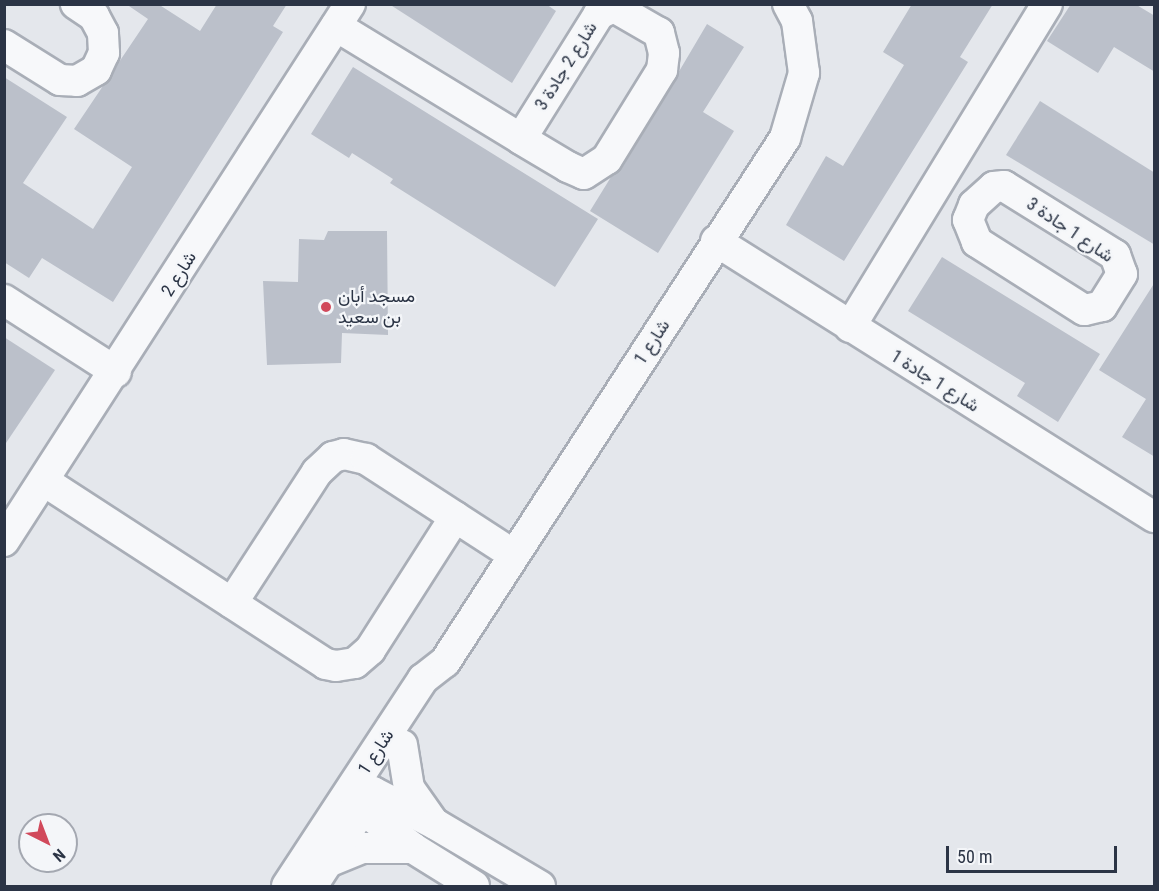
<!DOCTYPE html>
<meta charset="utf-8">
<style>
body{margin:0}
#map{position:relative;width:1159px;height:891px;overflow:hidden;background:#e4e7ec;font-family:"Roboto Condensed",Vazirmatn,sans-serif}
div>[style]{position:absolute}
.building>*{inset:0;background:#bbc0ca}
.roads{filter:drop-shadow(2px 0 #a9aeb7) drop-shadow(-2px 0 #a9aeb7) drop-shadow(0 2px #a9aeb7) drop-shadow(0 -2px #a9aeb7)}
.minor>*{height:30px;margin:-15px;padding:0 15px;transform-origin:15px;border-radius:15px;background:#f7f8fa}
.dots>*{width:16px;height:16px;translate:-50% -50%;box-sizing:border-box;border:3px solid #f4f6f9;border-radius:50%}
span{translate:-50% -50%;white-space:nowrap;text-align:center;line-height:1.15;-webkit-text-stroke:4.5px #f4f6f9;paint-order:stroke}
.street-label{font-size:18px;color:#2b3445}
.poi-label{font-size:18px;color:#2b3445}
.left{translate:0 -50%;text-align:left}
.frame{position:absolute;inset:0;border:6px solid #2b3445;pointer-events:none}
.north{position:absolute;left:18px;top:813px;width:60px;height:60px;box-sizing:border-box;background:#f4f6f9;border:2px solid #a4a8b1;border-radius:50%;rotate:138deg;font-size:16px;font-weight:700;line-height:24px;text-align:center;color:#2b3445}
.north::after{content:'';display:block;margin:auto;width:21px;height:27px;background:#d1495b;clip-path:polygon(50% 0,100% 100%,50% 72%,0 100%)}
.scale{position:absolute;left:946px;top:846px;width:171px;height:27px;box-sizing:border-box;border:3px solid #2b3445;border-top:0;padding-left:8px;font-size:18px;line-height:21px;white-space:nowrap;color:#2b3445;-webkit-text-stroke:4px #f4f6f9;paint-order:stroke}
</style>
<div id="map">
<div class="building">
<i style="clip-path:polygon(126px 4px,158px 4px,200px 31px,217px 4px,287px 4px,273px 26px,283px 32px,113px 302px,42px 258px,29px 278px,4px 262px,4px 77px,67px 117px,23px 183px,93px 229px,132px 167px,74px 129px,148px 19px)"></i>
<i style="clip-path:polygon(389px 4px,546px 4px,556px 11px,512px 83px)"></i>
<i style="clip-path:polygon(912px 4px,993px 4px,960px 57px,968px 62px,844px 261px,786px 225px,826px 156px,843px 166px,904px 65px,883px 52px)"></i>
<i style="clip-path:polygon(1071px 4px,1135px 4px,1155px 16px,1155px 72px,1114px 47px,1098px 73px,1047px 41px)"></i>
<i style="clip-path:polygon(707px 24px,744px 47px,703px 112px,734px 131px,658px 253px,590px 211px,611px 177px,622px 168px)"></i>
<i style="clip-path:polygon(353px 67px,598px 219px,555px 287px,390px 183px,393px 179px,352px 153px,349px 158px,311px 134px)"></i>
<i style="clip-path:polygon(1040px 101px,1155px 173px,1155px 245px,1006px 155px)"></i>
<i style="clip-path:polygon(328px 231px,387px 231px,388px 335px,342px 333px,341px 363px,267px 365px,263px 281px,298px 282px,299px 239px,324px 240px)"></i>
<i style="clip-path:polygon(942px 257px,1100px 354px,1058px 422px,1017px 396px,1025px 383px,908px 311px)"></i>
<i style="clip-path:polygon(1155px 282px,1155px 457px,1122px 437px,1146px 399px,1099px 370px)"></i>
<i style="clip-path:polygon(4px 337px,55px 370px,4px 446px)"></i>
</div>
<div class="roads">
<div class="minor">
<i style="left:336px;top:26px;width:217px;rotate:31.4deg"></i>
<i style="left:521px;top:139px;width:55px;rotate:30.8deg"></i>
<i style="left:568px;top:167px;width:17px;rotate:24deg"></i>
<i style="left:584px;top:174px;width:27px;rotate:-33deg"></i>
<i style="left:607px;top:159px;width:105px;rotate:-58.3deg"></i>
<i style="left:662px;top:70px;width:17px;rotate:-83deg"></i>
<i style="left:664px;top:53px;width:21px;rotate:-104deg"></i>
<i style="left:659px;top:33px;width:52px;rotate:-150deg"></i>
<i style="left:614px;top:7px;width:17px;rotate:155deg"></i>
<i style="left:599px;top:14px;width:147px;rotate:122deg"></i>
<i style="left:4px;top:45px;width:66px;rotate:32deg"></i>
<i style="left:60px;top:80px;width:17px;rotate:3deg"></i>
<i style="left:77px;top:81px;width:22px;rotate:-30deg"></i>
<i style="left:96px;top:70px;width:19px;rotate:-65deg"></i>
<i style="left:104px;top:53px;width:20px;rotate:-93deg"></i>
<i style="left:103px;top:33px;width:19px;rotate:-118deg"></i>
<i style="left:94px;top:16px;width:22px;rotate:-146deg"></i>
<i style="left:1004px;top:186px;width:131px;rotate:31.9deg"></i>
<i style="left:1115px;top:255px;width:20px;rotate:70deg"></i>
<i style="left:1122px;top:274px;width:38px;rotate:122deg"></i>
<i style="left:1102px;top:306px;width:18px;rotate:167deg"></i>
<i style="left:1084px;top:310px;width:127px;rotate:-147.6deg"></i>
<i style="left:977px;top:242px;width:24px;rotate:-112deg"></i>
<i style="left:968px;top:220px;width:16px;rotate:-68deg"></i>
<i style="left:974px;top:205px;width:27px;rotate:-42deg"></i>
<i style="left:994px;top:187px;width:10px;rotate:-6deg"></i>
<i style="left:716px;top:241px;width:518px;rotate:32.22deg"></i>
<i style="left:4px;top:300px;width:133px;rotate:32.7deg"></i>
<i style="left:850px;top:327px;width:378px;rotate:-58.6deg"></i>
<i style="left:44px;top:481px;width:336px;rotate:33deg"></i>
<i style="left:326px;top:664px;width:10px;rotate:11deg"></i>
<i style="left:336px;top:666px;width:19px;rotate:-9deg"></i>
<i style="left:355px;top:663px;width:20px;rotate:-41deg"></i>
<i style="left:370px;top:650px;width:158px;rotate:-57.4deg"></i>
<i style="left:4px;top:541px;width:639px;rotate:-57.21deg"></i>
<i style="left:232px;top:603px;width:156px;rotate:-57deg"></i>
<i style="left:317px;top:472px;width:22px;rotate:-43deg"></i>
<i style="left:333px;top:457px;width:11px;rotate:-15deg"></i>
<i style="left:344px;top:454px;width:23px;rotate:13deg"></i>
<i style="left:366px;top:459px;width:176px;rotate:33deg"></i>
<i style="left:402px;top:745px;width:44px;rotate:80.8deg"></i>
<i style="left:409px;top:788px;width:39px;rotate:55deg"></i>
<i style="left:330px;top:861px;width:35px;rotate:-22deg"></i>
<i style="left:362px;top:848px;width:51px"></i>
<i style="left:287px;top:886px;width:248px;rotate:-56.7deg"></i>
<i style="left:423px;top:679px;width:28px;rotate:-38deg"></i>
<i style="left:445px;top:662px;width:625px;rotate:-57.02deg"></i>
<i style="left:785px;top:138px;width:68px;rotate:-73.7deg"></i>
<i style="left:804px;top:73px;width:52px;rotate:-97.7deg"></i>
<i style="left:797px;top:21px;width:19px;rotate:-118deg"></i>
<i style="left:312px;top:886px;width:82px;rotate:-56.9deg"></i>
<i style="left:474px;top:886px;width:72px;rotate:-148.1deg"></i>
<i style="left:413px;top:848px;width:64px;rotate:-142.6deg"></i>
<i style="left:362px;top:809px;width:22px;rotate:-117deg"></i>
<i style="left:352px;top:789px;width:21px;rotate:8deg"></i>
<i style="left:373px;top:792px;width:70px;rotate:27.3deg"></i>
<i style="left:435px;top:824px;width:122px;rotate:30.6deg"></i>
</div>
</div>
<div class="dots">
<i style="left:326px;top:307px;background:#d1495b"></i>
</div>
<div class="street-label">
<span style="left:566px;top:66px;rotate:-58deg">شارع 2 جادة 3</span>
<span style="left:1070px;top:230px;rotate:34deg">شارع 1 جادة 3</span>
<span style="left:179px;top:274px;rotate:-58deg">شارع 2</span>
<span style="left:652px;top:342px;rotate:-57deg">شارع 1</span>
<span style="left:935px;top:381px;rotate:32deg">شارع 1 جادة 1</span>
<span style="left:376px;top:752px;rotate:-57deg">شارع 1</span>
</div>
<div class="poi-label">
<span class="left" style="left:338px;top:307px">مسجد أبان<br>بن سعيد</span>
</div>
<div class="frame"></div>
<div class="north">N</div>
<div class="scale">50 m</div>
</div>
